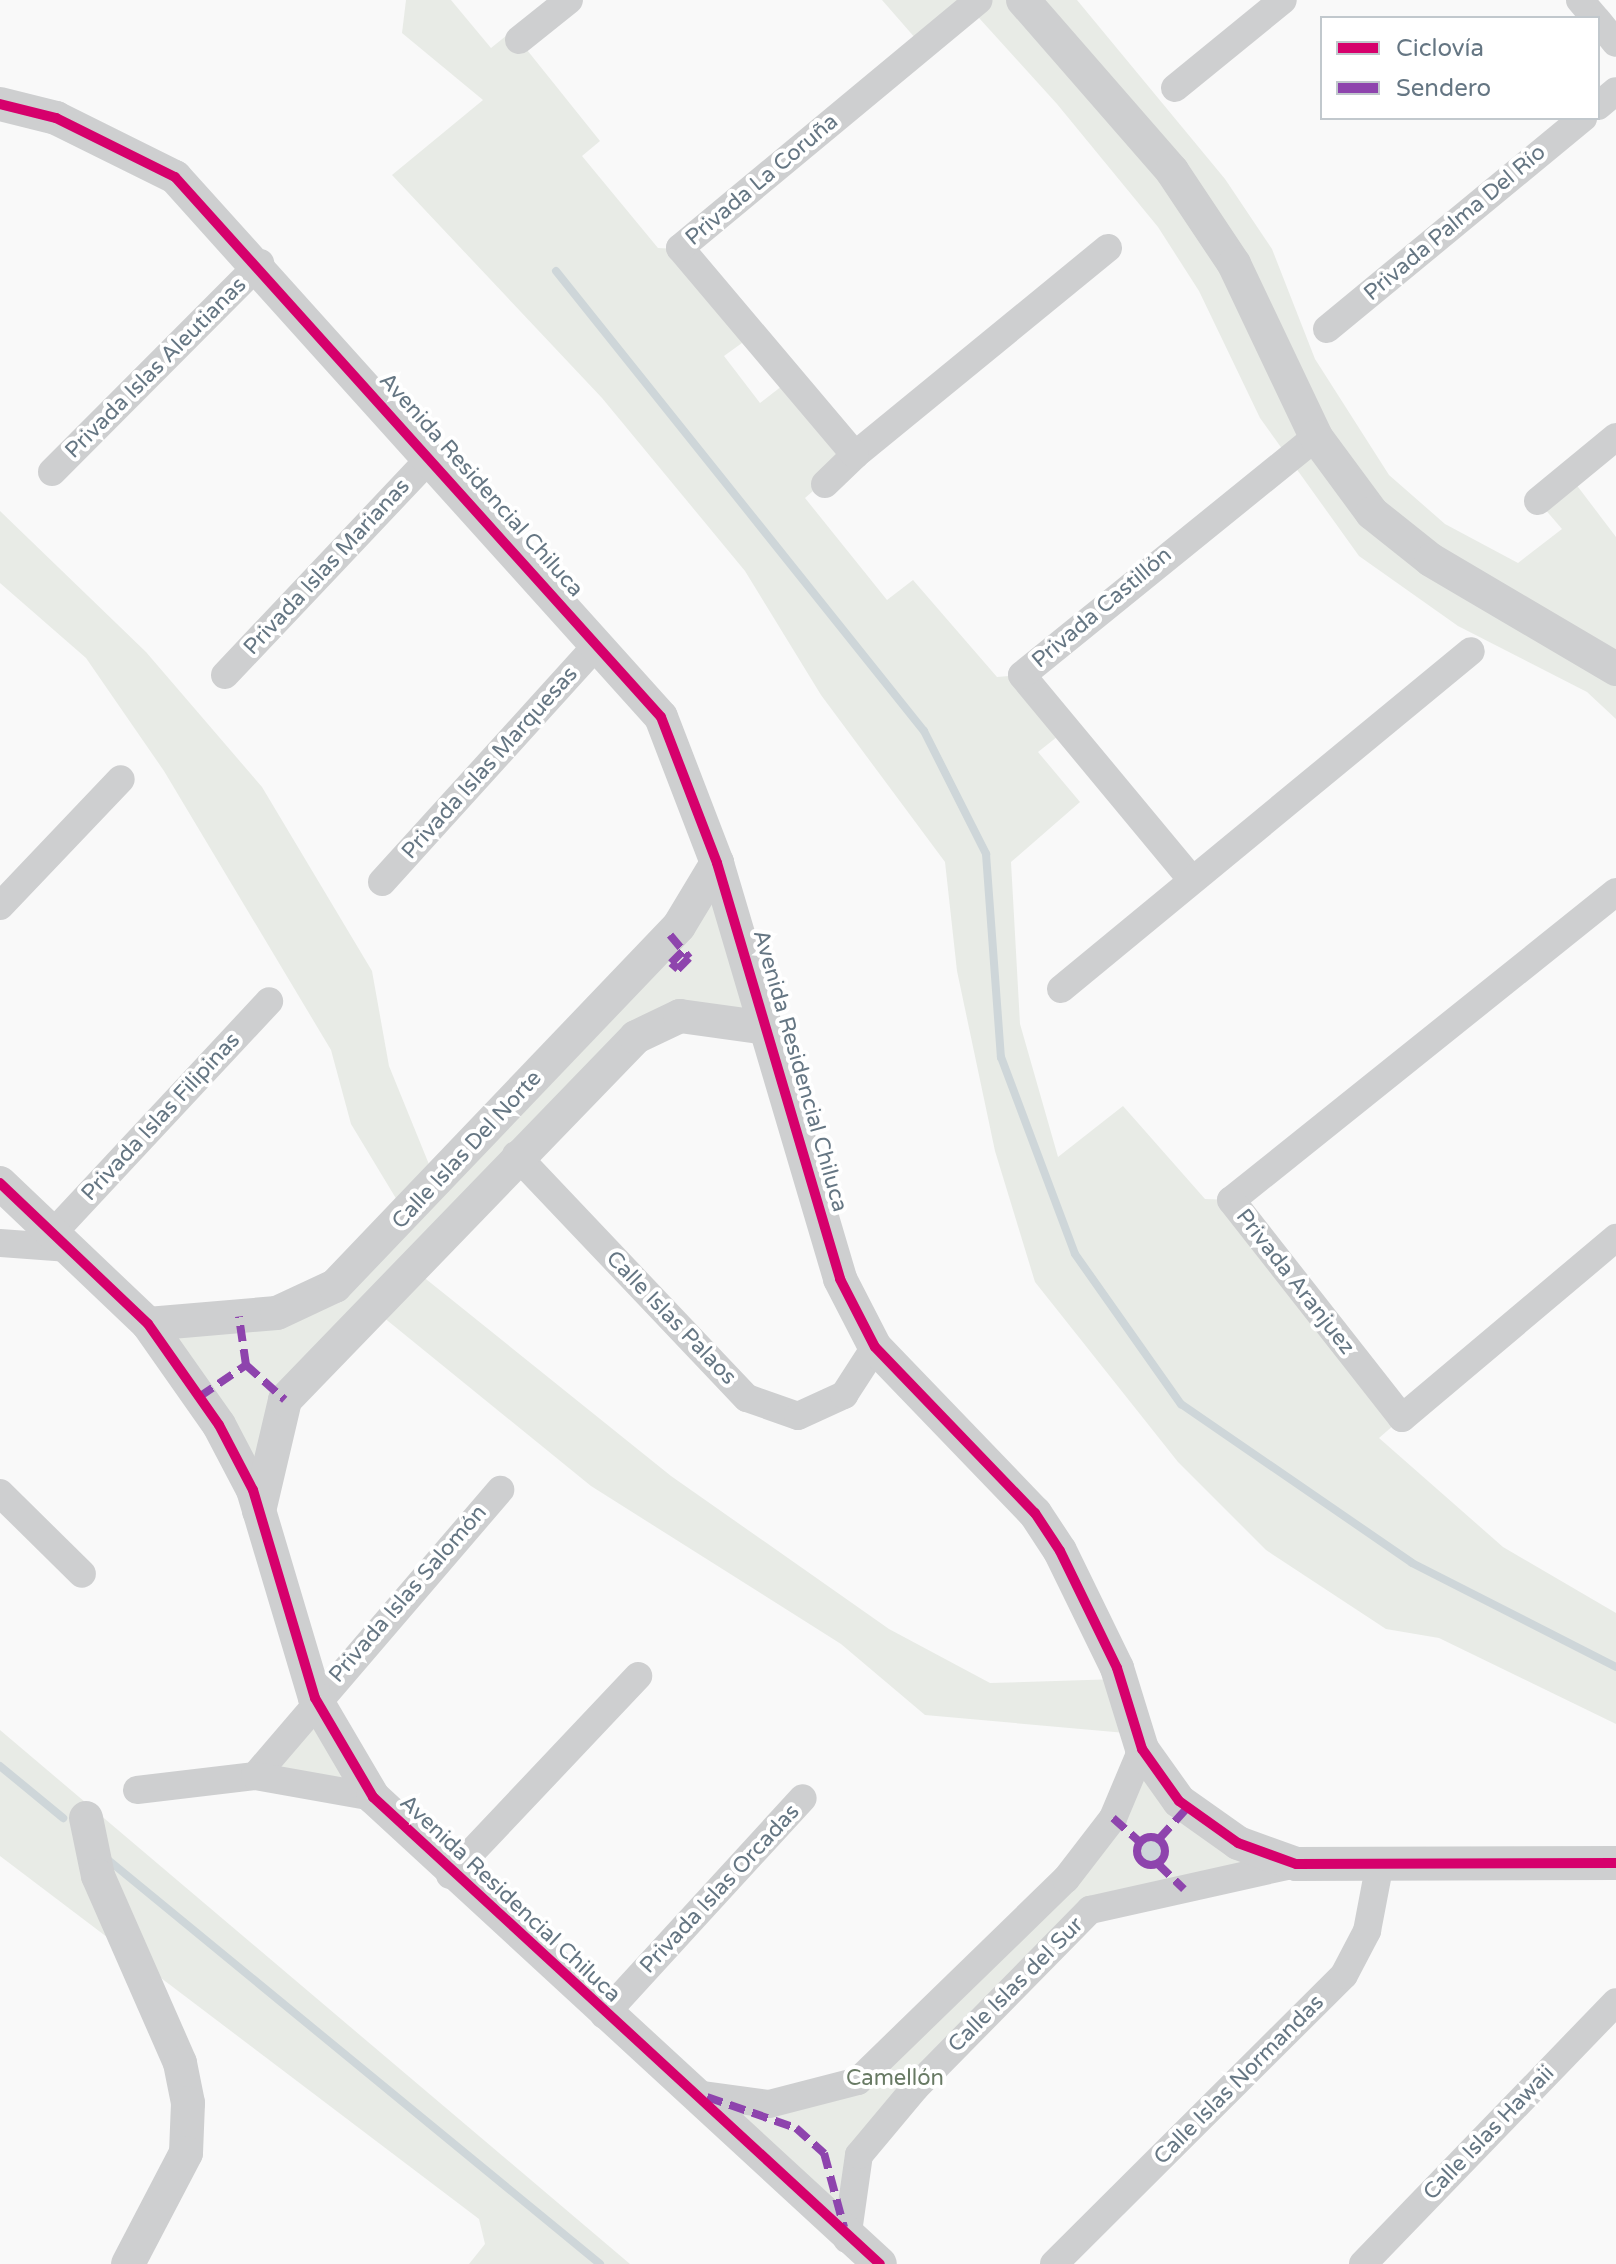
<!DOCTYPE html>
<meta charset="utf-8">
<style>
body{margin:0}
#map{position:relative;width:1616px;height:2264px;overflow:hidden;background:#f9f9f9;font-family:"Varela Round",sans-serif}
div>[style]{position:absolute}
.green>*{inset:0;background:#e8ebe6}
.water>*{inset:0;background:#ced6d9}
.round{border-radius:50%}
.stream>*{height:8px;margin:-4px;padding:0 4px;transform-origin:4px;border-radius:4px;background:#ced6d9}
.minor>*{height:28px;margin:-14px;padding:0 14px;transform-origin:14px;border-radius:14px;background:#cecfd0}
.tertiary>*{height:34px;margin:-17px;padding:0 17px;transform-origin:17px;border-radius:17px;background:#cecfd0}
.quiet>*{height:8px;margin-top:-4px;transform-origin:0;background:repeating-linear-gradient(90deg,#8e44ad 0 16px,transparent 0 24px)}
.quiet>.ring{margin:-4px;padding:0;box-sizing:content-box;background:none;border:8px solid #8e44ad;border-radius:50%}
.cycleway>*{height:10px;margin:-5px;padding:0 5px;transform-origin:5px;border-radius:5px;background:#d6006c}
span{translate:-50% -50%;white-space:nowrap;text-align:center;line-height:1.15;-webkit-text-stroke:8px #fff;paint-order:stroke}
.street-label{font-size:22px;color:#657683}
.park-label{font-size:22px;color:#687a64}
.legend{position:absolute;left:1320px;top:16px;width:280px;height:104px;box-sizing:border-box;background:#fff;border:2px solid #c1c8cd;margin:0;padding:10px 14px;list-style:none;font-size:24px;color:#657683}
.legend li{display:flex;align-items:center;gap:16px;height:40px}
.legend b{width:40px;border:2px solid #c1c8cd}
</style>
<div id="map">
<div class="green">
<i style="clip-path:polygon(406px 0,451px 0,491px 48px,511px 32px,519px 40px,600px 141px,582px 156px,658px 248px,678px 249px,753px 335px,724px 356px,760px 403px,791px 379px,853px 456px,805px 498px,887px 600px,913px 580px,997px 677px,1022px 675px,1067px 729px,1038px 752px,1080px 802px,1011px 862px,1020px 1024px,1058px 1157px,1123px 1106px,1205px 1199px,1231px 1200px,1402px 1418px,1379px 1438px,1503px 1547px,1616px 1613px,1616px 1724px,1439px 1638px,1386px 1629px,1266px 1550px,1178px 1462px,1035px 1282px,995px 1151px,957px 971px,945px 862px,821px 695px,745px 571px,602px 398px,392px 175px,483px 100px,402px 33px)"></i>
<i style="clip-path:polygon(882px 0,1077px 0,1225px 179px,1272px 249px,1315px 359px,1389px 475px,1445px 524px,1518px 563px,1562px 529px,1538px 501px,1569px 475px,1616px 537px,1616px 719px,1587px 692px,1458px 626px,1359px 556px,1260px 418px,1199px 291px,1158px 227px,1057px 104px,970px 8px,923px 47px)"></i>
<i style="clip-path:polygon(0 511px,146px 652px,262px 787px,372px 971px,389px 1066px,437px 1184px,717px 863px,767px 1028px,680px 1016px,411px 1267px,671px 1476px,889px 1629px,990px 1683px,1119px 1679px,1137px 1734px,925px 1715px,841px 1644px,591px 1486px,372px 1308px,285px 1400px,259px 1511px,148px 1324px,277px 1313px,406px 1215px,351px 1124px,331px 1050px,164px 771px,86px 658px,0 583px)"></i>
<i style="clip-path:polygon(315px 1698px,373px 1797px,255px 1776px)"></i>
<i style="clip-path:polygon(0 1730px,630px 2264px,469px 2264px,485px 2244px,479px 2219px,0 1856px)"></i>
<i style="clip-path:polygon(1142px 1749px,1179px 1802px,1296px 1864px,1090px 1911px,859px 2155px,847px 2239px,696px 2094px,769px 2104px,858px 2081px,1066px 1879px)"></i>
</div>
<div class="water">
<i class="round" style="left:1137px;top:1837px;width:28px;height:28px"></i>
</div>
<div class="stream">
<i style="left:556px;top:271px;width:589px;rotate:51.34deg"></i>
<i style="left:924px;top:731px;width:138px;rotate:63.2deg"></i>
<i style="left:986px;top:854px;width:204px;rotate:85.8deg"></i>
<i style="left:1001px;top:1057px;width:210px;rotate:69.4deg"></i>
<i style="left:1075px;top:1254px;width:184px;rotate:54.8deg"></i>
<i style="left:1181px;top:1404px;width:280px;rotate:34.5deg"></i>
<i style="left:1412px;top:1563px;width:229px;rotate:27deg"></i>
<i style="left:0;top:1766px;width:82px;rotate:39.5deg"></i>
<i style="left:107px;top:1859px;width:638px;rotate:39.4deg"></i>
</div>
<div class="minor">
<i style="left:1580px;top:0;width:23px;rotate:50deg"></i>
<i style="left:1598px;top:21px;width:28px;rotate:51deg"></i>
<i style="left:519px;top:40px;width:64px;rotate:-38.7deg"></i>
<i style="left:1175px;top:88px;width:139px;rotate:-39.2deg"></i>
<i style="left:1598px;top:106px;width:23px;rotate:-40deg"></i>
<i style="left:1327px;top:329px;width:332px;rotate:-39.5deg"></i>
<i style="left:855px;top:455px;width:327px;rotate:-39.3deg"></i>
<i style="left:52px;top:472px;width:295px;rotate:-45.1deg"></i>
<i style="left:825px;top:484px;width:42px;rotate:-44deg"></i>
<i style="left:855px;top:455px;width:271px;rotate:-130.2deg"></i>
<i style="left:680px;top:248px;width:388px;rotate:-39.7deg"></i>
<i style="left:1538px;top:501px;width:101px;rotate:-39.4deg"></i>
<i style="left:225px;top:675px;width:297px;rotate:-46.6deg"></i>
<i style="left:1192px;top:880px;width:266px;rotate:-129.7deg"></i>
<i style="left:1022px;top:675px;width:378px;rotate:-39deg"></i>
<i style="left:382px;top:882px;width:321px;rotate:-47.8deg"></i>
<i style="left:1616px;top:892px;width:493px;rotate:141.3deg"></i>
<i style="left:1231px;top:1200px;width:277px;rotate:51.9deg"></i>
<i style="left:1402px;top:1418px;width:280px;rotate:-40.1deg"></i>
<i style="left:0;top:906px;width:175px;rotate:-46.4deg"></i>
<i style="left:1061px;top:989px;width:531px;rotate:-39.5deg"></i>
<i style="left:516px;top:1155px;width:335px;rotate:46.5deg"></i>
<i style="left:747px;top:1398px;width:54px;rotate:19.4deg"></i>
<i style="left:798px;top:1416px;width:51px;rotate:-24.5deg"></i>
<i style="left:844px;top:1395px;width:57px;rotate:-57.1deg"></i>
<i style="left:53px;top:1233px;width:317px;rotate:-47deg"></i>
<i style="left:0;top:1243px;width:69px;rotate:4.1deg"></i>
<i style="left:0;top:1493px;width:115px;rotate:44.6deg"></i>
<i style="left:255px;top:1776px;width:377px;rotate:-49.4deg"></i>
<i style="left:137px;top:1790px;width:119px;rotate:-6.8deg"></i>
<i style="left:255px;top:1776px;width:120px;rotate:10.1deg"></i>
<i style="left:450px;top:1875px;width:274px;rotate:-46.6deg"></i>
<i style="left:604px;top:2015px;width:294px;rotate:-47.5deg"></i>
<i style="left:696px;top:2094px;width:74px;rotate:7.8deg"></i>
<i style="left:769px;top:2104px;width:92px;rotate:-14.5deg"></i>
<i style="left:858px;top:2081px;width:290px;rotate:-44.2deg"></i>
<i style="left:1066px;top:1879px;width:77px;rotate:-52.4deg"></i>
<i style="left:1113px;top:1818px;width:75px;rotate:-67.2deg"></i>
<i style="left:847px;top:2239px;width:85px;rotate:-81.9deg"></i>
<i style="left:859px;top:2155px;width:87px;rotate:-50.1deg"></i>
<i style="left:915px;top:2088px;width:250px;rotate:-45.5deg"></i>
<i style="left:1090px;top:1910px;width:211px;rotate:-12.6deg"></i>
<i style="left:1054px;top:2264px;width:409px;rotate:-44.9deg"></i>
<i style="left:1344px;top:1975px;width:50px;rotate:-62.4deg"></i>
<i style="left:1367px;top:1931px;width:64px;rotate:-79.2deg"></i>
<i style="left:1363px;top:2264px;width:364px;rotate:-46deg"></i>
</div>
<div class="tertiary">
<i style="left:1023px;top:0;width:227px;rotate:48.9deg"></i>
<i style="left:1172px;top:171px;width:112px;rotate:56.3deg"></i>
<i style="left:1234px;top:264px;width:191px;rotate:64.6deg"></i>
<i style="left:1316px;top:437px;width:94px;rotate:53.6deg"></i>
<i style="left:1372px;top:513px;width:75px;rotate:38.5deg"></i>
<i style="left:1431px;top:560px;width:215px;rotate:30.5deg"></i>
<i style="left:0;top:104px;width:58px;rotate:14deg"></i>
<i style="left:56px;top:118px;width:133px;rotate:26.4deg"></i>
<i style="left:175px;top:177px;width:726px;rotate:48.01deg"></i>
<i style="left:661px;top:717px;width:156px;rotate:69deg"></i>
<i style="left:717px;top:863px;width:434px;rotate:73.5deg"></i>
<i style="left:840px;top:1279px;width:76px;rotate:62.8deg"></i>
<i style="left:875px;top:1347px;width:231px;rotate:46.1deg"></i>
<i style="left:1035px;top:1513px;width:45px;rotate:56.7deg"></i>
<i style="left:1060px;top:1551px;width:130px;rotate:64deg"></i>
<i style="left:1117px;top:1668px;width:85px;rotate:72.8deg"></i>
<i style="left:1142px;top:1749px;width:64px;rotate:54.6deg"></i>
<i style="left:1179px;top:1801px;width:72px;rotate:35.4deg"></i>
<i style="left:1238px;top:1843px;width:62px;rotate:19.9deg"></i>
<i style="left:1296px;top:1864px;width:320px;rotate:-0.2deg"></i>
<i style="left:0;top:1183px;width:204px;rotate:43.6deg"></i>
<i style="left:148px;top:1324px;width:123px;rotate:54.9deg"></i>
<i style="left:219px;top:1425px;width:73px;rotate:62.4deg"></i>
<i style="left:253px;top:1490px;width:217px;rotate:73.4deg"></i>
<i style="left:315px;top:1698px;width:115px;rotate:59.6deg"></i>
<i style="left:373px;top:1797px;width:689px;rotate:42.65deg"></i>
<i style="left:148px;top:1324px;width:129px;rotate:-4.9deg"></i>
<i style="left:277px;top:1313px;width:64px;rotate:-25deg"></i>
<i style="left:335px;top:1286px;width:498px;rotate:-46.3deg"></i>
<i style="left:679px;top:926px;width:74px;rotate:-58.9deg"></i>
<i style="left:259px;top:1511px;width:114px;rotate:-76.8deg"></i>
<i style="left:285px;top:1400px;width:505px;rotate:-45.96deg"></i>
<i style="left:636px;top:1037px;width:49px;rotate:-25.5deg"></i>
<i style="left:680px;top:1016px;width:88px;rotate:7.9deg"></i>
<i style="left:86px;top:1818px;width:59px;rotate:78.3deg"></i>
<i style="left:98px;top:1876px;width:204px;rotate:66.3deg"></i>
<i style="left:180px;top:2063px;width:41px;rotate:78.7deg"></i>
<i style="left:188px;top:2103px;width:50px;rotate:92.3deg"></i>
<i style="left:186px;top:2153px;width:125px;rotate:117.6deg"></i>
</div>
<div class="quiet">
<i style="left:670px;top:935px;width:30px;rotate:50deg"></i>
<i style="left:689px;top:958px;width:16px;rotate:135deg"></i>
<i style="left:678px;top:969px;width:9px;rotate:-139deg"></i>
<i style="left:671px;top:963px;width:17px;rotate:-45deg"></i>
<i style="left:246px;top:1365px;width:52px;rotate:41.9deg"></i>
<i style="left:199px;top:1397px;width:57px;rotate:-34.2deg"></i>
<i style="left:246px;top:1365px;width:49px;rotate:-98.3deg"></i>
<i style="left:1113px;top:1818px;width:36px;rotate:42deg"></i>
<i class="ring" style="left:1137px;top:1837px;width:20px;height:20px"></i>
<i style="left:1159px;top:1839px;width:43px;rotate:-47.8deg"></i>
<i style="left:1158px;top:1864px;width:36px;rotate:44deg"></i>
<i style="left:707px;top:2097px;width:94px;rotate:19.2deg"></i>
<i style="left:796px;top:2128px;width:38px;rotate:42deg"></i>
<i style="left:824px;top:2153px;width:77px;rotate:74.9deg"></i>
</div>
<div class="cycleway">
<i style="left:0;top:104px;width:58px;rotate:14deg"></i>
<i style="left:56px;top:118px;width:133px;rotate:26.4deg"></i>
<i style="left:175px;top:177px;width:726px;rotate:48.01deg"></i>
<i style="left:661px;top:717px;width:156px;rotate:69deg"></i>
<i style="left:717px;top:863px;width:434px;rotate:73.5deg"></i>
<i style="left:840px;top:1279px;width:76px;rotate:62.8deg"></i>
<i style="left:875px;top:1347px;width:231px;rotate:46.1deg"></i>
<i style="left:1035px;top:1513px;width:45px;rotate:56.7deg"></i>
<i style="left:1060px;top:1551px;width:130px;rotate:64deg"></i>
<i style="left:1117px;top:1668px;width:85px;rotate:72.8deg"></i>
<i style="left:1142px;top:1749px;width:64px;rotate:54.6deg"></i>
<i style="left:1179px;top:1801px;width:72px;rotate:35.4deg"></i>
<i style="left:1238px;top:1843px;width:62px;rotate:19.9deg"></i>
<i style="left:1296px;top:1864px;width:320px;rotate:-0.2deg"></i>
<i style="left:0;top:1183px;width:204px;rotate:43.6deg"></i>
<i style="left:148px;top:1324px;width:123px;rotate:54.9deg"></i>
<i style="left:219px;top:1425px;width:73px;rotate:62.4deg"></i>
<i style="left:253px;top:1490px;width:217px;rotate:73.4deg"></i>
<i style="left:315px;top:1698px;width:115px;rotate:59.6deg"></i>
<i style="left:373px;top:1797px;width:689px;rotate:42.65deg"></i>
</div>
<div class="street-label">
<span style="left:762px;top:180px;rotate:-40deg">Privada La Coruña</span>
<span style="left:1455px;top:223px;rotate:-40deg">Privada Palma Del Río</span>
<span style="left:156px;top:368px;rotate:-45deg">Privada Islas Aleutianas</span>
<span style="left:481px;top:485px;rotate:48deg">Avenida Residencial Chiluca</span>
<span style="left:327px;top:567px;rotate:-47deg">Privada Islas Marianas</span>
<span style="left:1102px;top:608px;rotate:-40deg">Privada Castillón</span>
<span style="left:490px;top:763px;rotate:-48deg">Privada Islas Marquesas</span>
<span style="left:800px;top:1071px;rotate:74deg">Avenida Residencial Chiluca</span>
<span style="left:161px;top:1117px;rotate:-47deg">Privada Islas Filipinas</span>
<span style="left:467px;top:1150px;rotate:-47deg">Calle Islas Del Norte</span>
<span style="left:1295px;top:1282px;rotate:52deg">Privada Aranjuez</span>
<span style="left:671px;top:1318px;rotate:46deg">Calle Islas Palaos</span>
<span style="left:408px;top:1594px;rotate:-49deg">Privada Islas Salomón</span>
<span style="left:720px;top:1889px;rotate:-47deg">Privada Islas Orcadas</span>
<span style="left:510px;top:1899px;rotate:43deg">Avenida Residencial Chiluca</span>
<span style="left:1016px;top:1985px;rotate:-45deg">Calle Islas del Sur</span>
<span style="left:1239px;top:2080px;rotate:-45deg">Calle Islas Normandas</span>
<span style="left:1489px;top:2133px;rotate:-46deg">Calle Islas Hawaii</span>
</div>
<div class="park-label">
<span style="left:895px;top:2079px">Camellón</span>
</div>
<ul class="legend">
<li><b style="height:10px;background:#d6006c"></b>Ciclovía</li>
<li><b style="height:10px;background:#8e44ad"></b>Sendero</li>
</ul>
</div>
